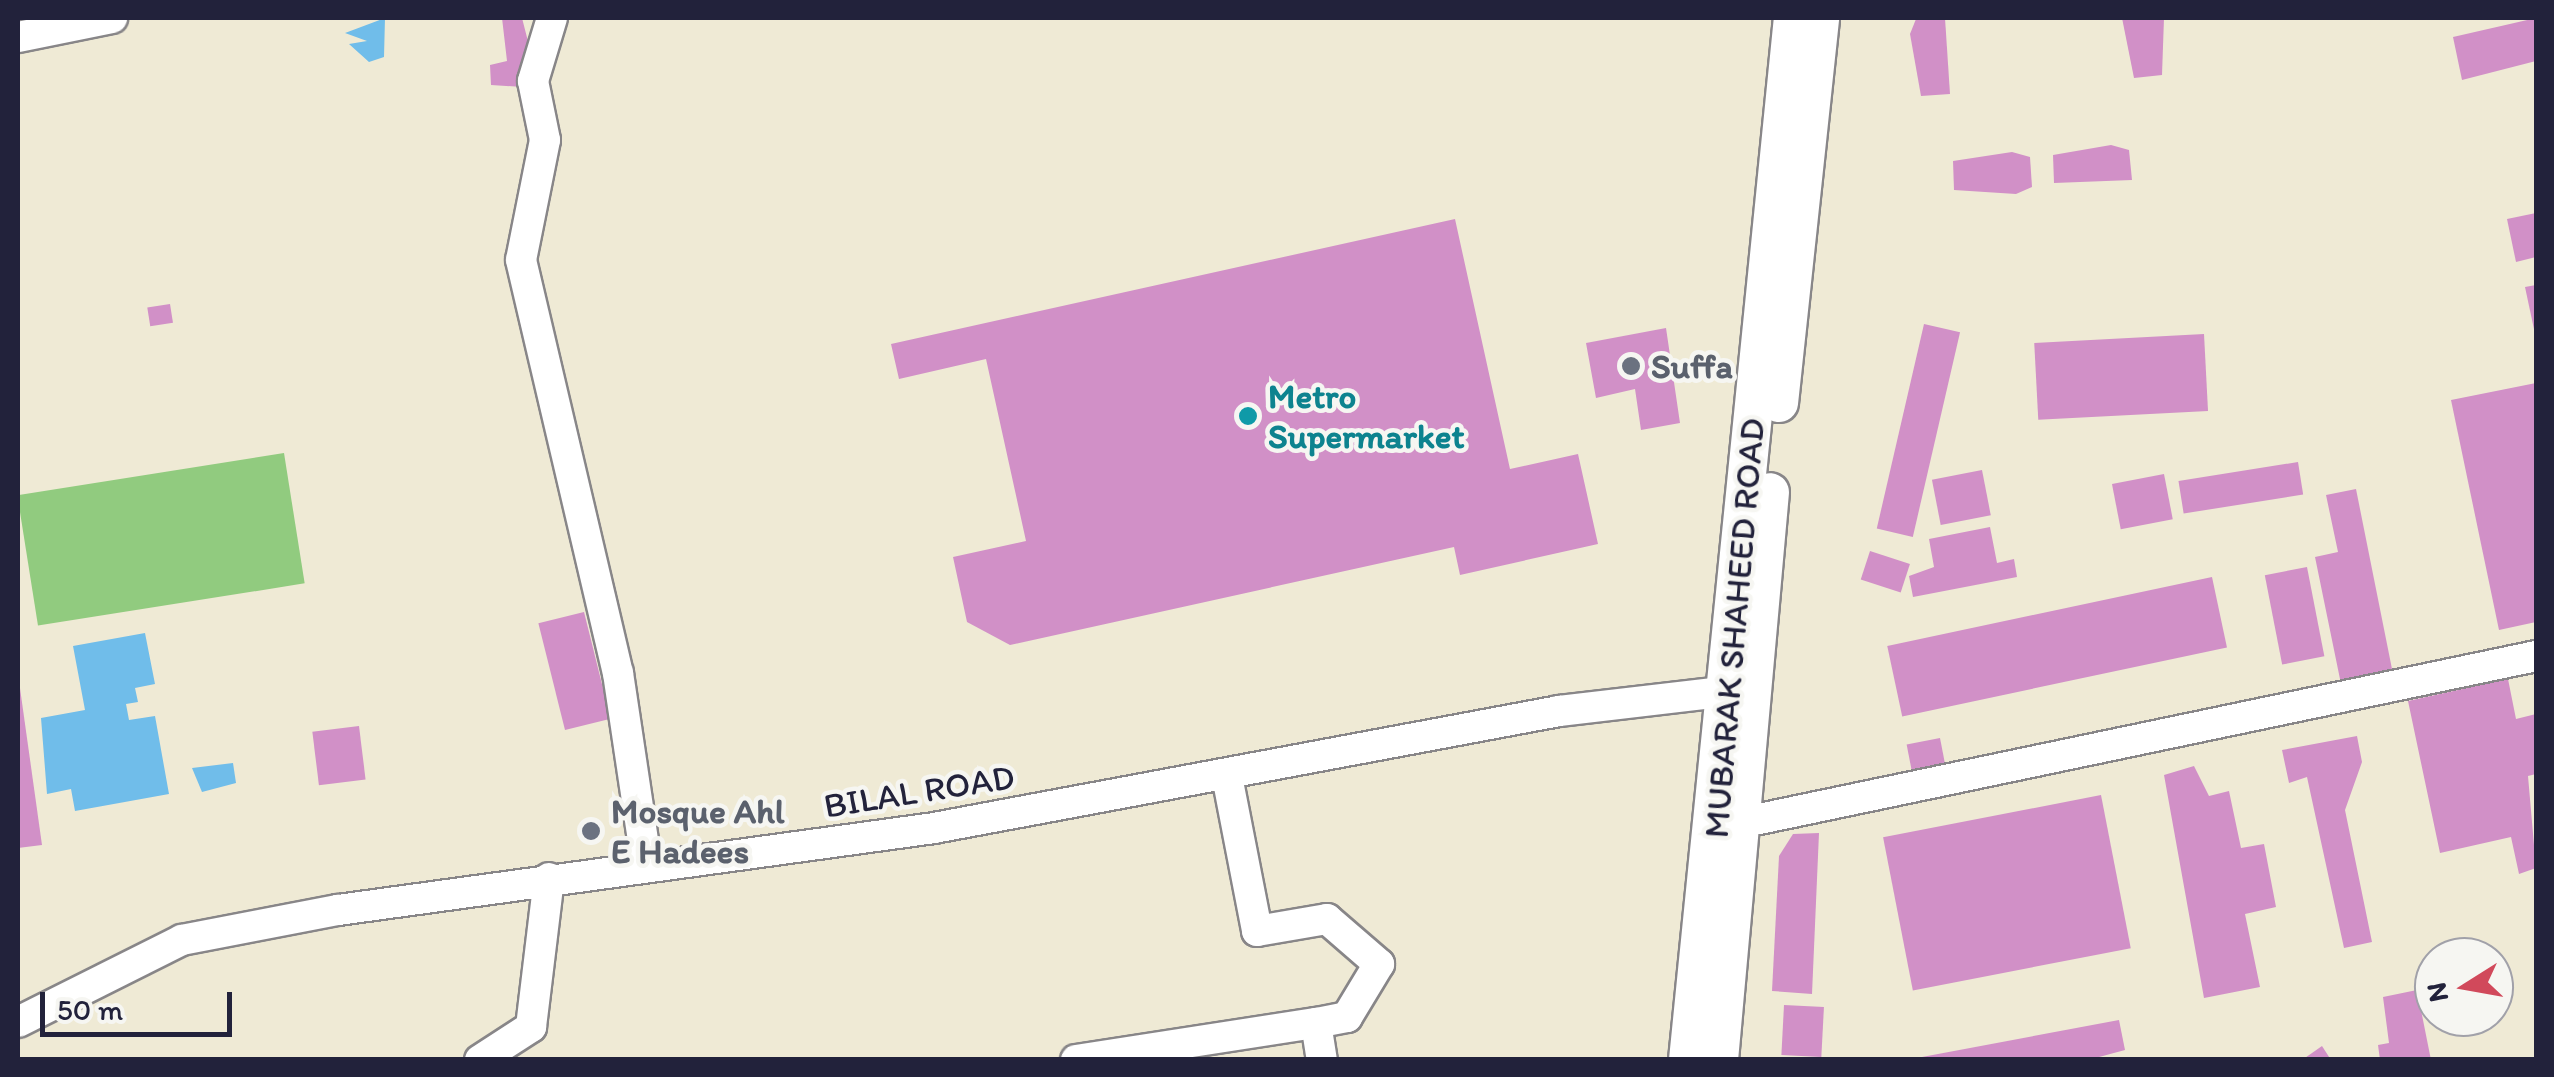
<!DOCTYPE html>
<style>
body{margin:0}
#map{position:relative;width:2554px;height:1077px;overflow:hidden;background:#efead5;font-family:Itim,sans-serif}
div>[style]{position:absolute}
.green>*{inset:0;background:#91cb7f;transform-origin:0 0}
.water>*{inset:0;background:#70bdea}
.building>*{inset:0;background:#d190c7;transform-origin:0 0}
.roads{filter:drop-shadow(2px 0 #888688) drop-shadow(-2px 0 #888688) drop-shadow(0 2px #888688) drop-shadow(0 -2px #888688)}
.minor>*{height:30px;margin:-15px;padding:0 15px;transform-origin:15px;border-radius:15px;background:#fff}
.major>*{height:38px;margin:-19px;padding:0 19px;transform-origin:19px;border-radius:19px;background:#fff}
.dots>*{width:28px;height:28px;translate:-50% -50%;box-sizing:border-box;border:5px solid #f6f6f2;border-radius:50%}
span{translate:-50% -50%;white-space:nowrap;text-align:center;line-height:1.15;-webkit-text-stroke:9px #f6f6f2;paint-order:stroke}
.worship-label{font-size:35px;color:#5b616d;font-weight:700}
.left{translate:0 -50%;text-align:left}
.culture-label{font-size:35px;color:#0d838f;font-weight:700}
.street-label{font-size:35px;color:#22223b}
.frame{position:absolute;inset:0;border:20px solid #22223b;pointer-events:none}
.north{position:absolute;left:2414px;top:937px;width:100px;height:100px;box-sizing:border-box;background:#f6f6f2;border:2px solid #a1a1a9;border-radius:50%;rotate:259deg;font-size:28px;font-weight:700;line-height:40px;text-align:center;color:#22223b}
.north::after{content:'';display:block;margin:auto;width:35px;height:45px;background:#d1495b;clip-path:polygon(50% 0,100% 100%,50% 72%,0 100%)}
.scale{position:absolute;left:40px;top:992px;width:192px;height:45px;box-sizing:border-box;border:5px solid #22223b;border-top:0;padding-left:12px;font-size:30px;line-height:35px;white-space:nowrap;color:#22223b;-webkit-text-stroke:8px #f6f6f2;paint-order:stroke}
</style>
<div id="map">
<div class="green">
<i style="left:284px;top:453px;width:132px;height:270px;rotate:81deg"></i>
</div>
<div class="water">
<i style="clip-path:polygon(385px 18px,384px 57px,369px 62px,349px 44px,367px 41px,345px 33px)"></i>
<i style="clip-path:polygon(145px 633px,155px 684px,135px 688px,138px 702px,126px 704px,129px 720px,155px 716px,169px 794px,75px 811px,71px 789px,47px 794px,41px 718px,85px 710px,73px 646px)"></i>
<i style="clip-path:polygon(233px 763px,236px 783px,202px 792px,192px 768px)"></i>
</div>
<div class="building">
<i style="clip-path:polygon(502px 18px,522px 18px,532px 57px,523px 87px,491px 85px,490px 65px,507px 61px)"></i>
<i style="clip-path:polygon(1945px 18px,1950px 94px,1921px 96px,1910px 34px,1916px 19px)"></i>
<i style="clip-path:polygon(2122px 18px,2164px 18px,2162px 75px,2134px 78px)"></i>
<i style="clip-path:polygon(2536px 18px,2536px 61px,2462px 80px,2453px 37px)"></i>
<i style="clip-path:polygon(2111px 145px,2129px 150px,2132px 180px,2054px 183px,2053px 155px)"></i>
<i style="clip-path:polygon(2012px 152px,2030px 157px,2032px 187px,2016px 194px,1954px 190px,1953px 161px)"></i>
<i style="clip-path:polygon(2536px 213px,2536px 257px,2516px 262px,2507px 219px)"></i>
<i style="clip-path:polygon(1455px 219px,1510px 469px,1578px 454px,1598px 544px,1460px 575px,1454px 547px,1010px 645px,967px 622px,953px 557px,1026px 541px,986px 359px,899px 379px,891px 344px)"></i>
<i style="clip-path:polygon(2536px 285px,2536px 334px,2535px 334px,2525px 287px)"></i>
<i style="left:170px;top:304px;width:19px;height:23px;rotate:81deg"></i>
<i style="left:1924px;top:324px;width:37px;height:210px;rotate:13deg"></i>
<i style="clip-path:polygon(1666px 328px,1680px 423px,1641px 430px,1635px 389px,1596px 398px,1586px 343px)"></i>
<i style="left:2204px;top:334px;width:77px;height:170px;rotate:87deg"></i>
<i style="clip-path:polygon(2536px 383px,2536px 622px,2499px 630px,2451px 400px)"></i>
<i style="left:2298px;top:462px;width:33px;height:121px;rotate:81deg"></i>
<i style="left:1982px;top:470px;width:46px;height:51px;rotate:79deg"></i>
<i style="left:2164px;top:474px;width:46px;height:53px;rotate:79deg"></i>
<i style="clip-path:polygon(2356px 489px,2393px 674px,2341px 684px,2315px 557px,2338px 552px,2326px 495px)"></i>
<i style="clip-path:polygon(1990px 527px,1997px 563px,2014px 559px,2017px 577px,1913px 597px,1909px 576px,1934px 567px,1929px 539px)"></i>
<i style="left:1870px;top:551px;width:42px;height:30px;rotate:18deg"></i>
<i style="left:2307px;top:567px;width:91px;height:43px;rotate:79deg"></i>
<i style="left:2212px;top:577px;width:72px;height:332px;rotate:78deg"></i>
<i style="left:584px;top:612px;width:110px;height:47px;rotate:76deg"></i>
<i style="clip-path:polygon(18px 674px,42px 845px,18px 848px)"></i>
<i style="clip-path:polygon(2508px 679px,2516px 719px,2536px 714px,2536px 774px,2528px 776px,2536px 868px,2519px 874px,2511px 837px,2440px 853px,2408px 701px)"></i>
<i style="left:359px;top:726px;width:54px;height:47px;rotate:83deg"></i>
<i style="clip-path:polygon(2357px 736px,2362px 762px,2345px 810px,2372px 942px,2344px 948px,2307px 777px,2289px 783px,2282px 750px)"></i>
<i style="left:1940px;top:738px;width:32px;height:34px;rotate:79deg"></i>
<i style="clip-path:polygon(2194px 766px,2209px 796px,2229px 791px,2241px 848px,2264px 844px,2276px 907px,2245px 914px,2260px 987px,2204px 998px,2164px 775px)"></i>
<i style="left:2101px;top:795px;width:156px;height:222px;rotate:79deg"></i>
<i style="clip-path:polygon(1819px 833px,1812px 994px,1772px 991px,1779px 856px,1793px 834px)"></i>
<i style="clip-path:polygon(2417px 990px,2431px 1060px,2380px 1060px,2378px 1045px,2389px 1043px,2383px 997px)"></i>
<i style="left:1784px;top:1005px;width:40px;height:50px;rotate:3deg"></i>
<i style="clip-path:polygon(2119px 1020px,2125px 1050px,2088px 1060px,1906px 1060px)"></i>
<i style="clip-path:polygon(2322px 1046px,2331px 1060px,2302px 1060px)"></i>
</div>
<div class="roads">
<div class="minor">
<i style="left:552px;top:18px;width:66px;rotate:106.8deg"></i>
<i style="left:533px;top:81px;width:60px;rotate:78.5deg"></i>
<i style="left:545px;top:140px;width:122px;rotate:101.3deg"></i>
<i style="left:521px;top:260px;width:424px;rotate:76.8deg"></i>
<i style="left:618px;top:673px;width:195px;rotate:81.5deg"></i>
<i style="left:18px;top:37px;width:96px;rotate:-11.4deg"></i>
<i style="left:1227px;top:776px;width:158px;rotate:79deg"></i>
<i style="left:1257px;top:931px;width:71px;rotate:-9.7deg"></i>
<i style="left:1327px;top:919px;width:69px;rotate:40.9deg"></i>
<i style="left:1379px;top:964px;width:62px;rotate:121.1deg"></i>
<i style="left:1347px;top:1017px;width:32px;rotate:169deg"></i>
<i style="left:1316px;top:1023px;width:37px;rotate:81deg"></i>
<i style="left:1745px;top:822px;width:808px;rotate:-11.85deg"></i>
<i style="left:18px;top:1022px;width:183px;rotate:-26.6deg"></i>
<i style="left:182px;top:940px;width:159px;rotate:-10.9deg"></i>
<i style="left:338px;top:910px;width:602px;rotate:-7.83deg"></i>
<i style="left:934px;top:828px;width:636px;rotate:-10.6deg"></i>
<i style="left:1559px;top:711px;width:171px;rotate:-6.7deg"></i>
<i style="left:480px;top:1060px;width:61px;rotate:-32.9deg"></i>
<i style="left:531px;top:1027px;width:150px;rotate:-83.1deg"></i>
<i style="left:1076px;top:1060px;width:243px;rotate:-8.8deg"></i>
</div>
<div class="major">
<i style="left:1779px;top:403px;width:387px;rotate:-83.9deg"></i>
<i style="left:1688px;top:1060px;width:1047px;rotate:-84.25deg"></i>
<i style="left:1719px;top:1060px;width:570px;rotate:-84.87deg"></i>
</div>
</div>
<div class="dots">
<i style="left:1631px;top:366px;background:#6b7280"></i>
<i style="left:1248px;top:416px;background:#0f9aa8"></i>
<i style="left:591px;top:831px;background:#6b7280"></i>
</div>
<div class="worship-label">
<span class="left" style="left:1651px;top:366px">Suffa</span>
<span class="left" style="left:611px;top:831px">Mosque Ahl<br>E Hadees</span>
</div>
<div class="culture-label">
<span class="left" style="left:1268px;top:416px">Metro<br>Supermarket</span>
</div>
<div class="street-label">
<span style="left:1734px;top:628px;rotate:-85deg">MUBARAK SHAHEED ROAD</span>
<span style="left:919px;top:791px;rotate:-9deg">BILAL ROAD</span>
</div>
<div class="frame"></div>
<div class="north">N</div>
<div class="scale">50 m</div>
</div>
